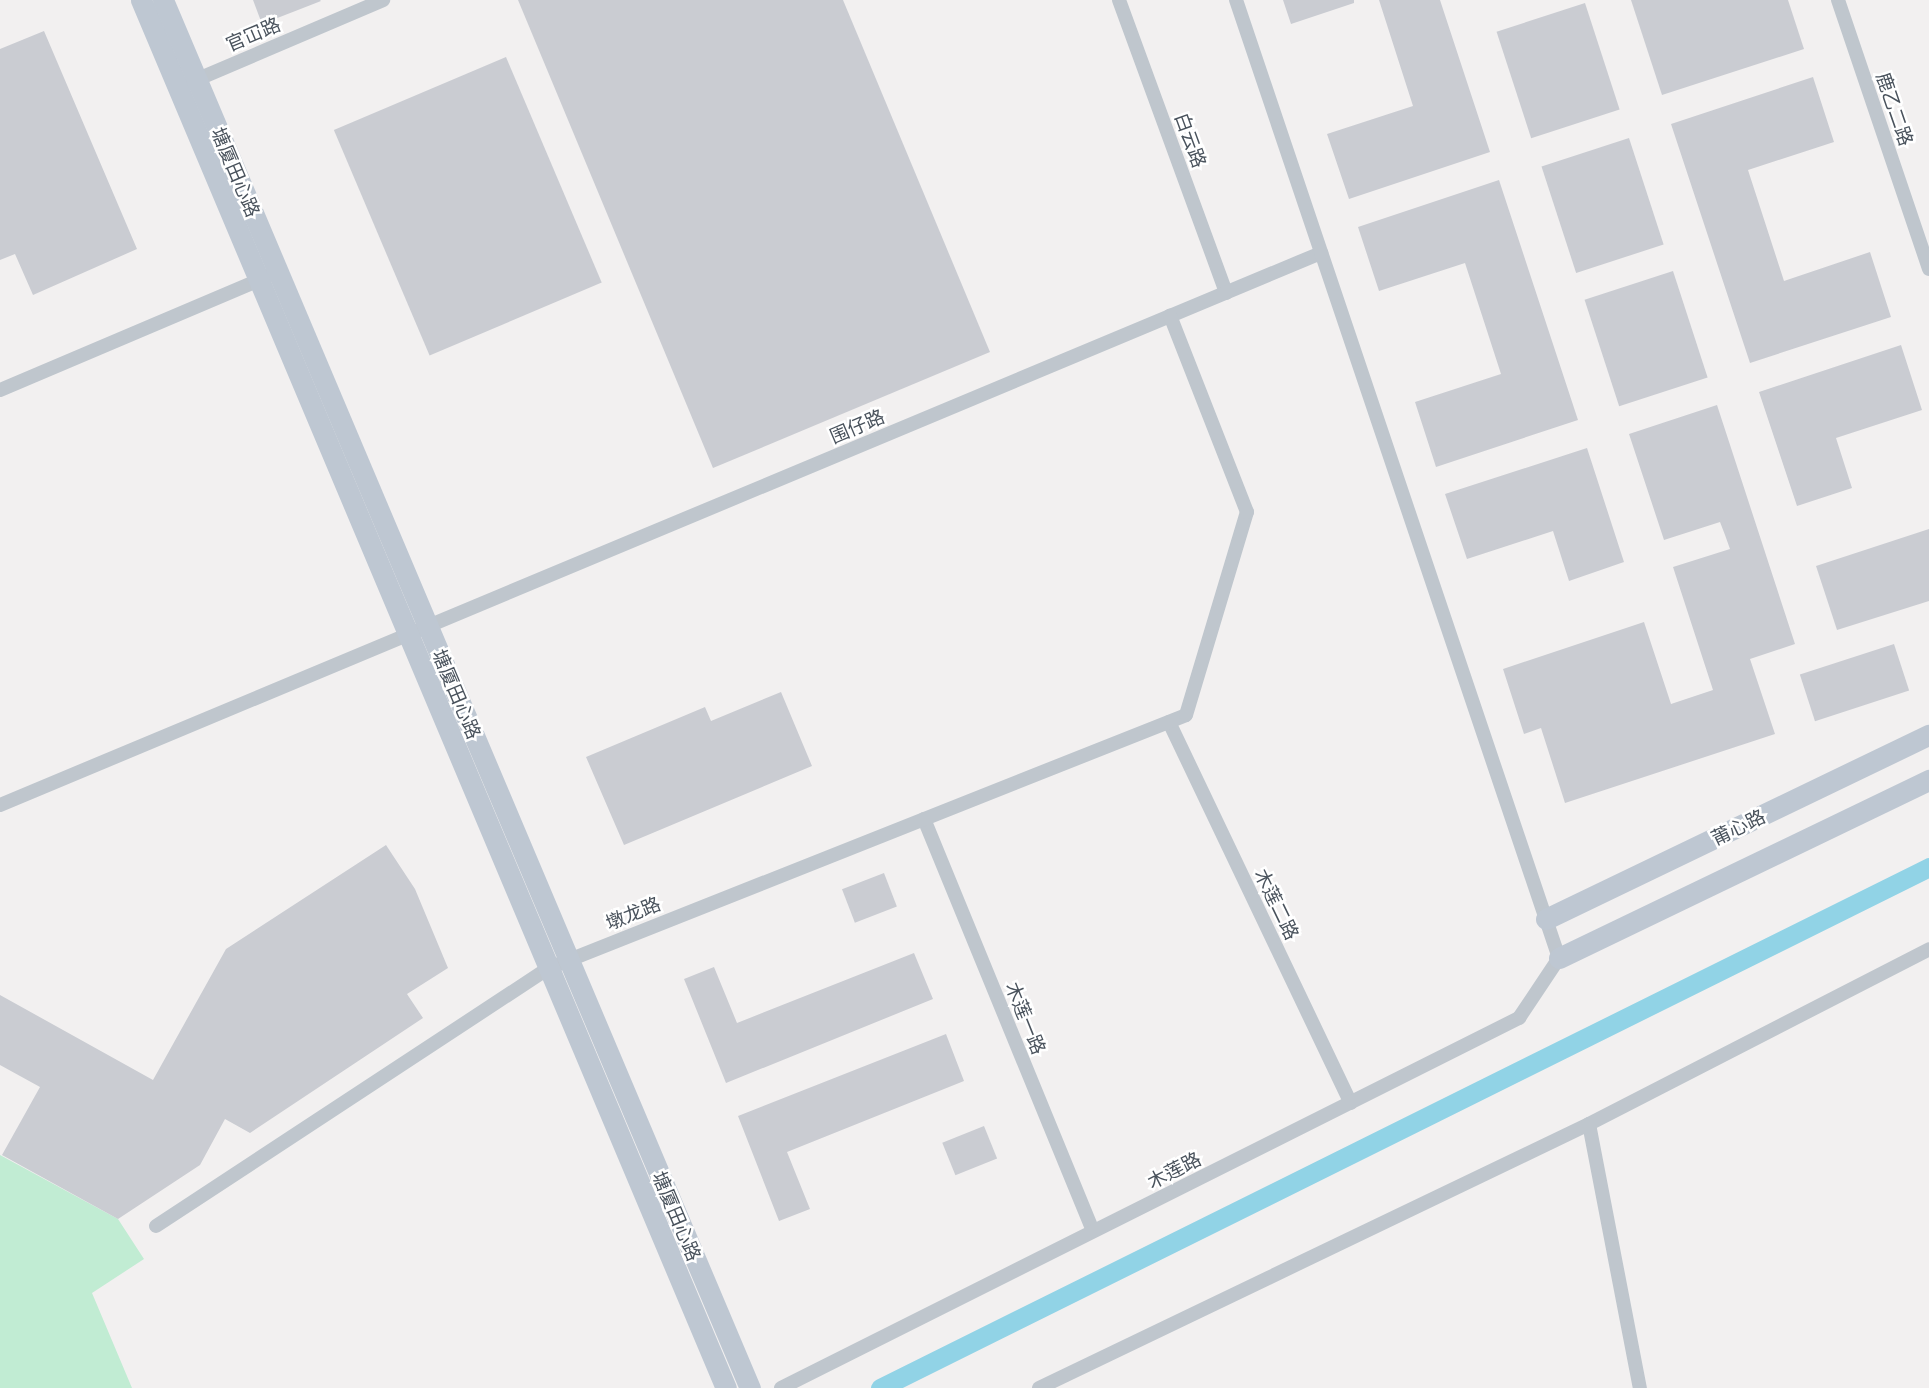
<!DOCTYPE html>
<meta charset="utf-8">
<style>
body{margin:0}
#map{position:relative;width:1929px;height:1388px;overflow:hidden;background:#f2f0f0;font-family:"Golos Text","Noto Sans SC",sans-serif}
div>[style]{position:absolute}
.green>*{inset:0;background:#c1ecd3}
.canal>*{height:19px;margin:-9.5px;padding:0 9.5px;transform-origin:9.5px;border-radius:9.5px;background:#91d3e6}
.building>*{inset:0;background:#caccd2;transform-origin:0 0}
.street>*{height:14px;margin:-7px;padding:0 7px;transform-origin:7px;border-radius:7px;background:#bfc6cd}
.secondary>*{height:21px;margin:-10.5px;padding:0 10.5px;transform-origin:10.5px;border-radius:10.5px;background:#bec7d2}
span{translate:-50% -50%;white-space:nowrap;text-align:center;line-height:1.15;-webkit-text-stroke:5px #fff;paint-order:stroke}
.street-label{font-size:19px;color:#49525c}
</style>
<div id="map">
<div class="green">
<i style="clip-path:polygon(0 1155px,118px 1219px,144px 1259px,92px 1293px,132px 1388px,0 1388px)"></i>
</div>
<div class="canal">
<i style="left:880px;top:1388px;width:1171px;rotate:-26.41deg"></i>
</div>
<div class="building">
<i style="clip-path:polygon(253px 0,320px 0,321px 1px,262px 24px)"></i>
<i style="clip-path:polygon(518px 0,843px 0,990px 352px,713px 468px)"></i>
<i style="clip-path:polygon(1283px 0,1354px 0,1354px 3px,1291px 24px)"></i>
<i style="clip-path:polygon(1379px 0,1440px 0,1490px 152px,1349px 199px,1327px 134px,1413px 106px)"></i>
<i style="clip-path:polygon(1631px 0,1788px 0,1804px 49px,1662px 95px)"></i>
<i style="left:1585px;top:3px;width:112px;height:93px;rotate:72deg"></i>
<i style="clip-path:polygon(44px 31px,137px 249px,33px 295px,15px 254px,0 260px,0 49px)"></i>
<i style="left:506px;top:57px;width:245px;height:187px;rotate:67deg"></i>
<i style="clip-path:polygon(1813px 77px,1834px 142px,1748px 170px,1784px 281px,1870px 252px,1891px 317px,1750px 363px,1671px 124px)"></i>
<i style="left:1629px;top:138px;width:112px;height:92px;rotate:72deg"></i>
<i style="clip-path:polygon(1499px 180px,1578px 420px,1436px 467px,1415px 402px,1501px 374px,1465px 263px,1379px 291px,1358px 227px)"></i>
<i style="left:1673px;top:271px;width:112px;height:93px;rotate:72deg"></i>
<i style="clip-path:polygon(1901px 345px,1922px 410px,1836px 438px,1852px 488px,1797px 506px,1759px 392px)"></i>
<i style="clip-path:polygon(1717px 405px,1795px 644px,1750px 659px,1775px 734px,1565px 803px,1541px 728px,1524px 734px,1503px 669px,1644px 622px,1671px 704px,1713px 690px,1673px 567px,1730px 549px,1725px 535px,1720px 522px,1664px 540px,1629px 434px)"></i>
<i style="clip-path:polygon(1587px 448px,1624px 562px,1569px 581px,1553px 531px,1467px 559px,1445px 494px)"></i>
<i style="clip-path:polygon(1929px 529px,1929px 601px,1837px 630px,1816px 566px)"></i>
<i style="left:1894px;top:644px;width:49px;height:99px;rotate:72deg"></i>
<i style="clip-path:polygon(781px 692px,812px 766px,624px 845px,586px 757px,705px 707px,711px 721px)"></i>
<i style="clip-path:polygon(386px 845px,415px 889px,448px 968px,407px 994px,423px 1018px,250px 1133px,225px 1119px,200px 1165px,118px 1219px,2px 1155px,40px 1087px,0 1065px,0 995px,153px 1080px,226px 949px)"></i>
<i style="left:884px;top:873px;width:36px;height:45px;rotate:69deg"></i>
<i style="clip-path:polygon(914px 953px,933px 999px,726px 1083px,684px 979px,714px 967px,737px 1023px)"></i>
<i style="clip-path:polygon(946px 1034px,964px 1081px,787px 1152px,810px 1209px,779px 1221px,738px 1116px)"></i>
<i style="left:984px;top:1126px;width:35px;height:45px;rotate:68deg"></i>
</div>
<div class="street">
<i style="left:1119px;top:0;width:312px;rotate:69.9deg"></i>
<i style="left:1838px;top:0;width:284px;rotate:71.3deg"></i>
<i style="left:191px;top:82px;width:209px;rotate:-23.1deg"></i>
<i style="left:0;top:390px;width:289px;rotate:-23deg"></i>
<i style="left:1169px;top:722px;width:422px;rotate:64.5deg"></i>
<i style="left:0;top:805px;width:1432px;rotate:-22.68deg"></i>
<i style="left:924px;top:819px;width:445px;rotate:67.7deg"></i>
<i style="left:1589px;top:1124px;width:269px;rotate:79.1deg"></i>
<i style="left:156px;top:1226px;width:470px;rotate:-33.3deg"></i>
<i style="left:549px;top:968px;width:685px;rotate:-21.66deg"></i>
<i style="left:1186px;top:715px;width:212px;rotate:-73.3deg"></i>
<i style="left:1247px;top:512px;width:211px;rotate:-111.4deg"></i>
<i style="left:781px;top:1388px;width:826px;rotate:-26.63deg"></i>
<i style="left:1519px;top:1018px;width:72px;rotate:-56.3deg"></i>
<i style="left:1559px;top:958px;width:1011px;rotate:-108.63deg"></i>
<i style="left:1039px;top:1388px;width:610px;rotate:-25.64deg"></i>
<i style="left:1589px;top:1124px;width:382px;rotate:-27.2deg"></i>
</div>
<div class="secondary">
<i style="left:141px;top:0;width:1506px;rotate:67.15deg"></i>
<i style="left:163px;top:0;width:1507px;rotate:67.08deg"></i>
<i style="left:1546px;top:919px;width:425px;rotate:-25.7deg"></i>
<i style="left:1559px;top:958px;width:411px;rotate:-25.7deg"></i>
</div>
<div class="street-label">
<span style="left:253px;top:34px;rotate:-23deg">官冚路</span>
<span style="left:1895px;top:109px;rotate:71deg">鹿乙二路</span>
<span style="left:1191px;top:140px;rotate:70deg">白云路</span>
<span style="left:236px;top:172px;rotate:67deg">塘厦田心路</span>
<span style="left:857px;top:426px;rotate:-23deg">围仔路</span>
<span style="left:457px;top:694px;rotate:67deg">塘厦田心路</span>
<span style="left:1738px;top:827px;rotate:-26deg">莆心路</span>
<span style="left:1277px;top:904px;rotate:64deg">木莲二路</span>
<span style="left:633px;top:913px;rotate:-22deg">墩龙路</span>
<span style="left:1026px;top:1018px;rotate:68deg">木莲一路</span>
<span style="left:1174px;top:1170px;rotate:-27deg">木莲路</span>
<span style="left:677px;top:1216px;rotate:67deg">塘厦田心路</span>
</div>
</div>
